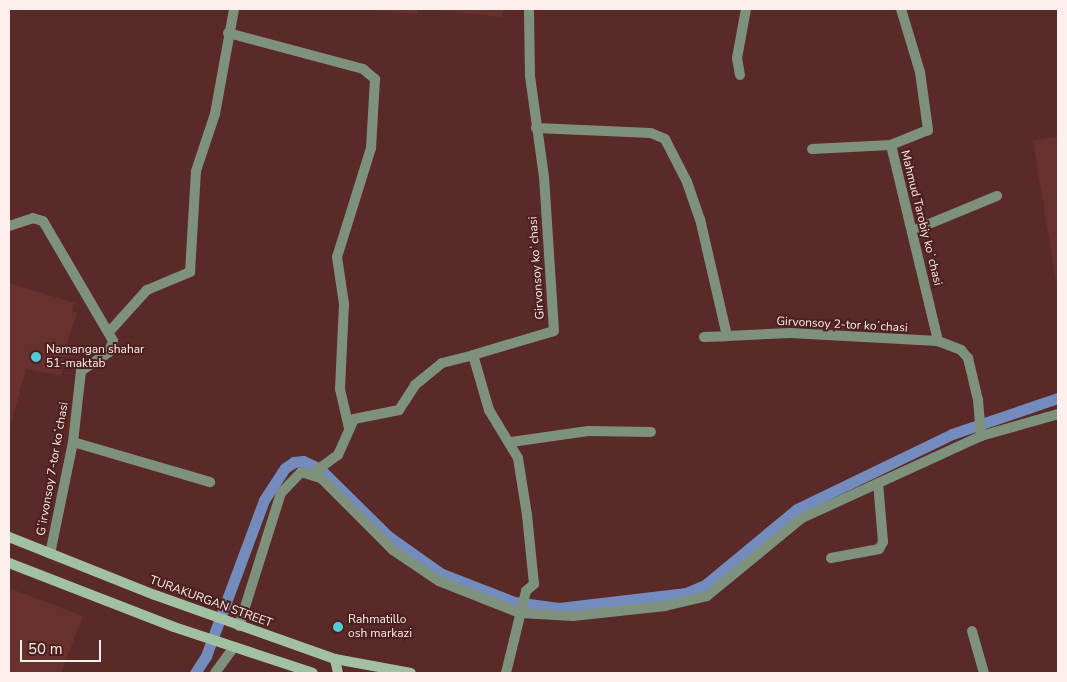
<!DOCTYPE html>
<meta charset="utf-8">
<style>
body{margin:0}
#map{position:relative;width:1067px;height:682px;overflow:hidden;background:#592a27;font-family:"Nunito Sans",sans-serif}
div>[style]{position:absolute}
.built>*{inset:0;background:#67312e}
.canal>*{height:11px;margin:-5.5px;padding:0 5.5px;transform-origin:5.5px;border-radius:5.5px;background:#738bbd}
.street>*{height:10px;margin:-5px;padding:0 5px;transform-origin:5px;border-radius:5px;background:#7d917d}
.secondary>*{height:10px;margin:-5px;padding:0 5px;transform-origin:5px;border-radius:5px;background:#a2c1a2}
.dots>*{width:14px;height:14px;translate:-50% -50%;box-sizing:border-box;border:2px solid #4d201e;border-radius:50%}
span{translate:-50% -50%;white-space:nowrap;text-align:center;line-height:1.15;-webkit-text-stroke:4px #4d201e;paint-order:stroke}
.street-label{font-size:12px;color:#fcefee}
.poi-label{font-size:12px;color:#fcefee}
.left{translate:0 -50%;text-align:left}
.frame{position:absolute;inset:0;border:10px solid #fcefee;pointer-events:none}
.scale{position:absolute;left:20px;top:640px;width:81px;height:22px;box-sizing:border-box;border:2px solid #fcefee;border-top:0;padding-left:6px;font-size:15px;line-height:18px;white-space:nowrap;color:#fcefee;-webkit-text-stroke:4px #4d201e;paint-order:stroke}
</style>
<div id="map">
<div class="built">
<i style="clip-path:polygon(360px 9px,417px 9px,417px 14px)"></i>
<i style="clip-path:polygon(428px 9px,503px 9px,502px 17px)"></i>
<i style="clip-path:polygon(1052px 137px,1058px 139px,1058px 293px,1033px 141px)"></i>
<i style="clip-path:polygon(9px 283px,75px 303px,72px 311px,77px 313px,66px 346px,70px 347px,68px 357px,63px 357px,62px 376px,26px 369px,9px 431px)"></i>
<i style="clip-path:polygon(9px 588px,83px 616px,61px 673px,9px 673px)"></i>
</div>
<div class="canal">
<i style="left:195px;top:673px;width:20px;rotate:-57deg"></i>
<i style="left:206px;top:656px;width:166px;rotate:-69.6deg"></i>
<i style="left:264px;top:500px;width:38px;rotate:-57deg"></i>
<i style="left:285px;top:468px;width:11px;rotate:-34deg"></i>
<i style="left:294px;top:462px;width:9px;rotate:-6deg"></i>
<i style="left:303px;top:461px;width:19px;rotate:25deg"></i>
<i style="left:320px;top:469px;width:95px;rotate:44.6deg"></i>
<i style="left:388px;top:536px;width:64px;rotate:35.4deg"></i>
<i style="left:440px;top:573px;width:79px;rotate:21.4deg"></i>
<i style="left:514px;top:602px;width:45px;rotate:7.6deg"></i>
<i style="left:559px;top:608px;width:128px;rotate:-6.7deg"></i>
<i style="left:686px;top:593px;width:21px;rotate:-23deg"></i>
<i style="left:705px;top:585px;width:119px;rotate:-39.6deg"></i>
<i style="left:797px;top:509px;width:172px;rotate:-25.8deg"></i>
<i style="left:952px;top:434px;width:112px;rotate:-18.8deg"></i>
</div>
<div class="street">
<i style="left:901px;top:9px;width:66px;rotate:73.2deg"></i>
<i style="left:920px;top:72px;width:59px;rotate:82.1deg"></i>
<i style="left:928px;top:130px;width:40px;rotate:158deg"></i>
<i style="left:891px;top:145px;width:202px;rotate:76.5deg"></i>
<i style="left:228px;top:33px;width:140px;rotate:14.9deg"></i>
<i style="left:363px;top:69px;width:16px;rotate:40deg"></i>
<i style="left:375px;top:79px;width:69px;rotate:93.3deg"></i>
<i style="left:371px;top:148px;width:114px;rotate:107.3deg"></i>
<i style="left:337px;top:257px;width:48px;rotate:81.5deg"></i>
<i style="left:344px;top:304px;width:85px;rotate:92.7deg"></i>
<i style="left:340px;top:389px;width:39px;rotate:77deg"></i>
<i style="left:740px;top:75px;width:17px;rotate:-100deg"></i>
<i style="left:737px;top:58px;width:50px;rotate:-79.6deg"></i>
<i style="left:536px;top:128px;width:115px;rotate:2.5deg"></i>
<i style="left:651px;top:133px;width:15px;rotate:23deg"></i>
<i style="left:665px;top:139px;width:48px;rotate:62.9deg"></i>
<i style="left:687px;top:182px;width:39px;rotate:71deg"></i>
<i style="left:700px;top:219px;width:120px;rotate:77deg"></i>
<i style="left:727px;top:336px;width:63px;rotate:-2.7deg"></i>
<i style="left:790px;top:333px;width:148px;rotate:3.1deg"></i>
<i style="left:938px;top:341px;width:25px;rotate:21deg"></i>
<i style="left:961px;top:350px;width:11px;rotate:49deg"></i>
<i style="left:968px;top:358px;width:43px;rotate:76.6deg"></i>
<i style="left:978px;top:400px;width:36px;rotate:85deg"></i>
<i style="left:812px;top:149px;width:79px;rotate:-2.9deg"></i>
<i style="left:9px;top:226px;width:25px;rotate:-18deg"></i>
<i style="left:33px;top:218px;width:10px;rotate:17deg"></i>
<i style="left:43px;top:221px;width:139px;rotate:59.7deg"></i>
<i style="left:113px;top:341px;width:12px;rotate:110deg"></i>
<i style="left:109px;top:352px;width:34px;rotate:146deg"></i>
<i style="left:81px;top:371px;width:71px;rotate:96.4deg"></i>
<i style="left:73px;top:442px;width:114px;rotate:101.6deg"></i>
<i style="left:912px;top:231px;width:92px;rotate:-22.4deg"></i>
<i style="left:109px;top:332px;width:57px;rotate:-47.9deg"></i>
<i style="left:147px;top:290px;width:47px;rotate:-22.7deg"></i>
<i style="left:190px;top:272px;width:101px;rotate:-86.6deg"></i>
<i style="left:196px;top:171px;width:60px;rotate:-71.6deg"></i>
<i style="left:215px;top:114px;width:107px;rotate:-79.7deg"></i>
<i style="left:704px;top:337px;width:23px;rotate:-2deg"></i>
<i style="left:73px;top:442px;width:143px;rotate:16.3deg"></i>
<i style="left:511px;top:442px;width:78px;rotate:-8.1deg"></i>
<i style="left:588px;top:431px;width:63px;rotate:0.9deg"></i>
<i style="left:313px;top:473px;width:31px;rotate:-36deg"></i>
<i style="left:338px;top:455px;width:39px;rotate:-66deg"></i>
<i style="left:354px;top:419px;width:46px;rotate:-11.3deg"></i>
<i style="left:399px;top:410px;width:30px;rotate:-57deg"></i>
<i style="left:415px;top:385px;width:35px;rotate:-39deg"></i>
<i style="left:442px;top:363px;width:32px;rotate:-14deg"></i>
<i style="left:831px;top:558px;width:49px;rotate:-10.6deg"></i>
<i style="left:879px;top:549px;width:8px;rotate:-60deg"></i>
<i style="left:883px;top:542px;width:59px;rotate:-94.8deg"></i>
<i style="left:239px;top:626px;width:139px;rotate:-72.5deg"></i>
<i style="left:281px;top:493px;width:29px;rotate:-46deg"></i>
<i style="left:301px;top:472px;width:21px;rotate:17deg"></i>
<i style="left:321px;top:478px;width:102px;rotate:45deg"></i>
<i style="left:393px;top:550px;width:55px;rotate:34deg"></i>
<i style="left:439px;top:581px;width:87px;rotate:21.6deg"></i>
<i style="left:520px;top:613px;width:53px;rotate:3.2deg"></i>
<i style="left:573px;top:616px;width:93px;rotate:-6.2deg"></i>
<i style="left:665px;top:606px;width:43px;rotate:-13.4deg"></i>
<i style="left:707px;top:596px;width:123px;rotate:-39.4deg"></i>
<i style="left:802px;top:518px;width:197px;rotate:-24.6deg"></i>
<i style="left:981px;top:436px;width:80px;rotate:-15.9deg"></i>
<i style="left:972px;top:631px;width:44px;rotate:74.1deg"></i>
<i style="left:215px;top:673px;width:32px;rotate:-54deg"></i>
<i style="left:506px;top:673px;width:84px;rotate:-76.3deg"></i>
<i style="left:526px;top:591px;width:11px;rotate:-41deg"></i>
<i style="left:534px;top:584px;width:69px;rotate:-95.8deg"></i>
<i style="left:527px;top:515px;width:58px;rotate:-99deg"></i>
<i style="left:518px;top:458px;width:56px;rotate:-121.1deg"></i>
<i style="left:489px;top:410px;width:57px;rotate:-106.2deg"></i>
<i style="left:473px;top:355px;width:84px;rotate:-16.5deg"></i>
<i style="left:554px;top:331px;width:154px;rotate:-93.7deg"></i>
<i style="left:544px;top:177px;width:102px;rotate:-97.9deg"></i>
<i style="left:530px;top:76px;width:67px;rotate:-90.9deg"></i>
</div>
<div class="secondary">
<i style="left:9px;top:537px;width:157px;rotate:21.7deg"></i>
<i style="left:155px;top:595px;width:191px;rotate:19.6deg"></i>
<i style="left:335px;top:659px;width:77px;rotate:10.4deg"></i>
<i style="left:9px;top:563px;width:177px;rotate:21.2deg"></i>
<i style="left:174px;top:627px;width:146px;rotate:18.3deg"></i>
<i style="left:335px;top:659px;width:14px;rotate:78deg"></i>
</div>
<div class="dots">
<i style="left:36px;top:357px;background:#52cbd8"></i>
<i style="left:338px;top:627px;background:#52cbd8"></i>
</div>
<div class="street-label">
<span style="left:921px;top:218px;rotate:76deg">Mahmud Tarobiy koʻchasi</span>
<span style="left:537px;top:268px;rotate:-94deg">Girvonsoy koʻchasi</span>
<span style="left:842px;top:325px;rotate:3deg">Girvonsoy 2-tor koʼchasi</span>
<span style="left:53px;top:469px;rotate:-80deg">Gʼirvonsoy 7-tor koʼchasi</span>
<span style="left:211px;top:602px;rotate:20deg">TURAKURGAN STREET</span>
</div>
<div class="poi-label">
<span class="left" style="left:46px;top:357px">Namangan shahar<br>51-maktab</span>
<span class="left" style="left:348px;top:627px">Rahmatillo<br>osh markazi</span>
</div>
<div class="frame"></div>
<div class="scale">50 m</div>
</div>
